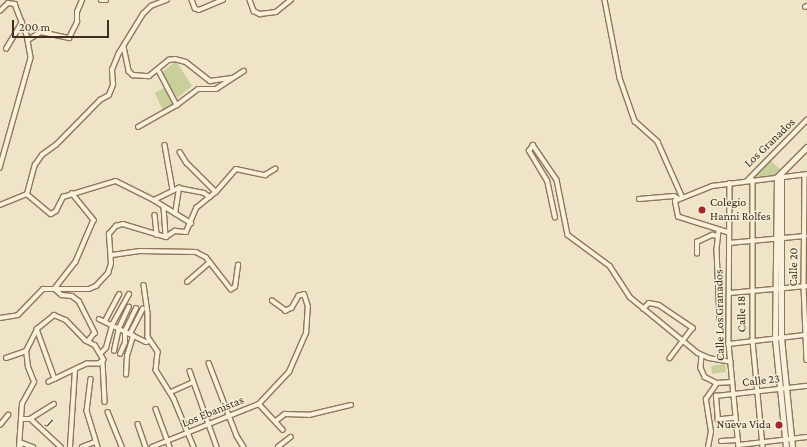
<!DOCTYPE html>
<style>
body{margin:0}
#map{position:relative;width:807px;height:447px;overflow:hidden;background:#f0e4c8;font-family:"Crimson Pro",serif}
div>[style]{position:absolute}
.green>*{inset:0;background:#c9cf9b;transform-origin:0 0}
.roads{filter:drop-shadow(1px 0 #8d765c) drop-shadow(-1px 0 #8d765c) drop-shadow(0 1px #8d765c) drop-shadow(0 -1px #8d765c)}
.minor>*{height:3.5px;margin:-1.75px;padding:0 1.75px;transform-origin:1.75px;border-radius:1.75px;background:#faf1dc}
.tertiary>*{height:4.5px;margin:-2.25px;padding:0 2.25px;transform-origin:2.25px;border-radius:2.25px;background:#faf1dc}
.secondary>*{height:5px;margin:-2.5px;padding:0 2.5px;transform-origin:2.5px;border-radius:2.5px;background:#faf1dc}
.dots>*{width:11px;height:11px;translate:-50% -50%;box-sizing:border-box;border:2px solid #f7eed8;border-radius:50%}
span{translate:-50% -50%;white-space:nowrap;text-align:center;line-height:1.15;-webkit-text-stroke:3px #f7eed8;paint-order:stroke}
.street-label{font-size:12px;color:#3d2e20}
.poi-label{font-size:12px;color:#3d2e20}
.left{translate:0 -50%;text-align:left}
.right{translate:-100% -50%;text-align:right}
.scale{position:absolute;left:12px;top:20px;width:97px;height:18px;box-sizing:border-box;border:2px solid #3d2e20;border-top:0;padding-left:5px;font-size:12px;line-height:14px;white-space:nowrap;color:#3d2e20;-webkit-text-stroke:3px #f7eed8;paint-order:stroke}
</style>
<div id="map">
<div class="green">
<i style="clip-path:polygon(176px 61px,192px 86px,177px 98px,162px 72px)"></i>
<i style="clip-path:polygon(165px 87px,174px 104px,163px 111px,155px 93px)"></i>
<i style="clip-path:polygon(769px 159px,781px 170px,775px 177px,754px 179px,751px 176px)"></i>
<i style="left:725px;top:364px;width:8px;height:14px;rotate:83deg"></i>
</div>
<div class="roads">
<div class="minor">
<i style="left:101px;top:0;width:5px"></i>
<i style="left:192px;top:0;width:9px;rotate:69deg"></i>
<i style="left:195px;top:8px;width:4px;rotate:27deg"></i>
<i style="left:199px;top:10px;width:26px;rotate:-23deg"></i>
<i style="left:250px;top:0;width:12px;rotate:70deg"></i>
<i style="left:254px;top:11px;width:7px;rotate:27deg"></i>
<i style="left:260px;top:14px;width:16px;rotate:-7deg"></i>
<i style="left:276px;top:12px;width:19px;rotate:-39deg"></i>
<i style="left:605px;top:0;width:79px;rotate:79.1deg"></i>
<i style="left:620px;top:78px;width:46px;rotate:70.8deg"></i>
<i style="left:635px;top:121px;width:31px;rotate:42deg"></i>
<i style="left:658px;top:142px;width:59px;rotate:66deg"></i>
<i style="left:805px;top:7px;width:2px;rotate:-27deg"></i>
<i style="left:0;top:11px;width:11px;rotate:-45deg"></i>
<i style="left:8px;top:3px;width:7px;rotate:8deg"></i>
<i style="left:15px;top:4px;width:33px;rotate:69deg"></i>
<i style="left:27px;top:35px;width:23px;rotate:80deg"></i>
<i style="left:31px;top:58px;width:114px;rotate:105.7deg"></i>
<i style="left:28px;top:40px;width:15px;rotate:-32deg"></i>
<i style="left:41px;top:32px;width:29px;rotate:12deg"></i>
<i style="left:69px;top:38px;width:18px;rotate:-63deg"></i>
<i style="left:77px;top:22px;width:10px;rotate:-90deg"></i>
<i style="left:77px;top:12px;width:13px;rotate:-67deg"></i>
<i style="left:124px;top:47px;width:25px;rotate:78deg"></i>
<i style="left:129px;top:71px;width:6px;rotate:45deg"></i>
<i style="left:133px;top:75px;width:16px;rotate:4deg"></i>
<i style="left:149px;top:76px;width:26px;rotate:-39deg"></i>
<i style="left:169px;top:60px;width:6px;rotate:-9deg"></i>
<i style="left:175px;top:59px;width:11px;rotate:15deg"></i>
<i style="left:186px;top:62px;width:31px;rotate:38deg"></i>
<i style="left:210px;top:81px;width:22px;rotate:-8deg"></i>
<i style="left:6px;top:49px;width:31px;rotate:-59deg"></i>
<i style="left:158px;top:69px;width:41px;rotate:62.2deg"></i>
<i style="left:138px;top:127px;width:45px;rotate:-29.4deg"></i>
<i style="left:177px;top:105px;width:26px;rotate:-37deg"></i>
<i style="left:198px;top:89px;width:18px"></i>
<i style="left:216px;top:89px;width:33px;rotate:-33deg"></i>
<i style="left:165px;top:145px;width:46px;rotate:79.9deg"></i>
<i style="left:180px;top:152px;width:13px;rotate:58deg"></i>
<i style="left:187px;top:163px;width:41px;rotate:45deg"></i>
<i style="left:805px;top:175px;width:111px;rotate:90.5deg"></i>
<i style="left:804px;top:286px;width:74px;rotate:87.7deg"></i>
<i style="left:753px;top:180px;width:161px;rotate:90deg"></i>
<i style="left:753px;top:341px;width:106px;rotate:84.6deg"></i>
<i style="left:747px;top:181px;width:86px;rotate:-45.5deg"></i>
<i style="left:730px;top:183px;width:161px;rotate:90.4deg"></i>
<i style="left:729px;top:344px;width:103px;rotate:84.5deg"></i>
<i style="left:72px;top:193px;width:35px;rotate:51deg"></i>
<i style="left:94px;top:220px;width:46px;rotate:113.2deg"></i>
<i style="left:76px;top:262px;width:34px;rotate:128deg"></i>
<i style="left:55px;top:289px;width:9px;rotate:41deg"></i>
<i style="left:62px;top:295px;width:10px;rotate:6deg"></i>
<i style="left:72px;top:296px;width:9px;rotate:36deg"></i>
<i style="left:79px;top:301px;width:36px;rotate:63deg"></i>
<i style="left:95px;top:333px;width:11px;rotate:128deg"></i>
<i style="left:27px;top:194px;width:31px;rotate:40deg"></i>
<i style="left:51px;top:214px;width:6px;rotate:-31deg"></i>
<i style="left:56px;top:211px;width:16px;rotate:-63deg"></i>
<i style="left:63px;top:197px;width:55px;rotate:-16.8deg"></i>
<i style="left:116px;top:181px;width:42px;rotate:26.6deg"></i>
<i style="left:154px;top:200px;width:28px;rotate:-26deg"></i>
<i style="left:179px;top:188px;width:25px;rotate:11deg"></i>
<i style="left:204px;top:193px;width:7px;rotate:34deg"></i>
<i style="left:639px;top:199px;width:35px;rotate:-5deg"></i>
<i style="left:674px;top:196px;width:4px;rotate:27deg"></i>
<i style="left:154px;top:200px;width:44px;rotate:31.9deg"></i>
<i style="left:0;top:205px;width:29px;rotate:-22deg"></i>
<i style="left:27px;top:194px;width:30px;rotate:-75deg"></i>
<i style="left:35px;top:165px;width:12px;rotate:-55deg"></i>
<i style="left:42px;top:155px;width:17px;rotate:-36deg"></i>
<i style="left:56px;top:145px;width:63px;rotate:-45.6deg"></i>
<i style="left:100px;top:100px;width:10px;rotate:-29deg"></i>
<i style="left:109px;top:95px;width:11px;rotate:-68deg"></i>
<i style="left:113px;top:85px;width:15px;rotate:-94deg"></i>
<i style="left:112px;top:70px;width:18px;rotate:-68deg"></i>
<i style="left:119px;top:53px;width:46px;rotate:-58.4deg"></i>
<i style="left:143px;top:14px;width:11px;rotate:-45deg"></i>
<i style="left:151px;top:6px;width:17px;rotate:-21deg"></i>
<i style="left:164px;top:207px;width:30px;rotate:86deg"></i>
<i style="left:175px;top:214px;width:26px;rotate:-81deg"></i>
<i style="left:155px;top:215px;width:20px;rotate:84deg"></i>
<i style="left:555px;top:218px;width:38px;rotate:-102deg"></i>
<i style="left:547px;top:181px;width:35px;rotate:-121deg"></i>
<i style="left:529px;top:151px;width:7px;rotate:-56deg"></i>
<i style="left:533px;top:145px;width:42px;rotate:55.6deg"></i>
<i style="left:557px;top:180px;width:56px;rotate:78.7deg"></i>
<i style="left:568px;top:235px;width:52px;rotate:36.4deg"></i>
<i style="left:610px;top:266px;width:37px;rotate:57deg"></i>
<i style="left:630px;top:297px;width:88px;rotate:39.5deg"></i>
<i style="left:698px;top:353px;width:12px;rotate:24deg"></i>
<i style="left:709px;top:358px;width:22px;rotate:10deg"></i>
<i style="left:719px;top:231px;width:19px;rotate:96deg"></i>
<i style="left:717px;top:250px;width:69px;rotate:87.5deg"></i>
<i style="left:729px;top:233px;width:53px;rotate:-162.6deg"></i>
<i style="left:678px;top:217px;width:16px;rotate:-101deg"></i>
<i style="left:675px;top:201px;width:40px;rotate:-22deg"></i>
<i style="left:712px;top:186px;width:96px;rotate:-7.2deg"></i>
<i style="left:729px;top:243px;width:76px;rotate:-5.3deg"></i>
<i style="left:697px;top:254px;width:12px;rotate:-90deg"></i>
<i style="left:697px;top:242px;width:17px;rotate:-25deg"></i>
<i style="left:712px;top:235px;width:6px;rotate:9deg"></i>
<i style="left:112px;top:255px;width:28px;rotate:-8deg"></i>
<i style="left:140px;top:251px;width:56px;rotate:1deg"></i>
<i style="left:196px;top:252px;width:11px;rotate:27deg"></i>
<i style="left:206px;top:257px;width:41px;rotate:52deg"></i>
<i style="left:231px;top:289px;width:4px;rotate:-27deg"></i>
<i style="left:235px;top:287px;width:22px;rotate:-82deg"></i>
<i style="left:187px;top:282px;width:30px;rotate:-41deg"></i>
<i style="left:144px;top:285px;width:28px;rotate:82deg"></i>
<i style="left:148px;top:313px;width:24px;rotate:90deg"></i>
<i style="left:148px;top:337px;width:18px;rotate:56deg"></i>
<i style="left:158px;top:352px;width:18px;rotate:96deg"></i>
<i style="left:156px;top:370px;width:34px;rotate:58deg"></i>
<i style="left:174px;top:399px;width:52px;rotate:67.4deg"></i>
<i style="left:730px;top:293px;width:77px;rotate:-5.2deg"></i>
<i style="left:643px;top:309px;width:8px;rotate:-45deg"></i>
<i style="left:649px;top:303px;width:10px;rotate:11deg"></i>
<i style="left:659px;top:305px;width:41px;rotate:34.1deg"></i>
<i style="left:693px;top:328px;width:38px;rotate:127deg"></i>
<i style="left:0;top:318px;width:18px;rotate:-9deg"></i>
<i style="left:18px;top:315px;width:36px;rotate:-46deg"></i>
<i style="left:43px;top:289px;width:46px"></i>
<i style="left:89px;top:289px;width:8px;rotate:-23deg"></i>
<i style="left:96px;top:286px;width:18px;rotate:-47deg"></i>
<i style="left:108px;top:273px;width:9px;rotate:-72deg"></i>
<i style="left:111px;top:264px;width:30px;rotate:-94deg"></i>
<i style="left:109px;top:234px;width:11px;rotate:-49deg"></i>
<i style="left:116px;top:226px;width:7px;rotate:-16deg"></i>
<i style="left:123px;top:224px;width:45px;rotate:16.8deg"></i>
<i style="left:166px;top:237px;width:11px;rotate:-34deg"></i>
<i style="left:175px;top:231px;width:11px;rotate:5deg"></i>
<i style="left:186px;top:232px;width:26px;rotate:-67deg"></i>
<i style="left:196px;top:208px;width:26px;rotate:-39deg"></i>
<i style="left:216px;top:192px;width:30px;rotate:-49deg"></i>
<i style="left:236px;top:169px;width:30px;rotate:12deg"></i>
<i style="left:265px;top:175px;width:12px;rotate:-31deg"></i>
<i style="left:99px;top:319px;width:52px;rotate:26.1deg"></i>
<i style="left:146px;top:342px;width:4px;rotate:-14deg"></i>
<i style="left:105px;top:321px;width:30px;rotate:-62deg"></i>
<i style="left:37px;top:329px;width:53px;rotate:70.2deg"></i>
<i style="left:130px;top:334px;width:28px;rotate:-63deg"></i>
<i style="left:729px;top:344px;width:78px;rotate:-6.7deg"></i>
<i style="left:114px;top:351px;width:24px;rotate:-78deg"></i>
<i style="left:119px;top:328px;width:23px;rotate:-65deg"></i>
<i style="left:101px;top:353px;width:7px;rotate:-45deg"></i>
<i style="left:106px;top:348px;width:24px;rotate:-75deg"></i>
<i style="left:112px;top:325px;width:35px;rotate:-61deg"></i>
<i style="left:120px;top:354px;width:12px;rotate:-66deg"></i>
<i style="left:125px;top:343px;width:12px;rotate:-90deg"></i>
<i style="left:125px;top:331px;width:25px;rotate:-64deg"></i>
<i style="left:702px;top:356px;width:12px;rotate:95deg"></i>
<i style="left:701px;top:368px;width:10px;rotate:66deg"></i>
<i style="left:705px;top:377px;width:13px;rotate:27deg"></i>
<i style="left:717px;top:383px;width:15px;rotate:-4deg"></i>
<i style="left:6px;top:358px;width:21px;rotate:-19deg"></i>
<i style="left:103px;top:362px;width:40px;rotate:87.1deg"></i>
<i style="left:209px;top:363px;width:78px;rotate:69deg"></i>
<i style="left:237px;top:436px;width:13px;rotate:58deg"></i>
<i style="left:190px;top:371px;width:81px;rotate:70.4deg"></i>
<i style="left:126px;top:375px;width:19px;rotate:-87deg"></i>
<i style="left:127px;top:356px;width:21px;rotate:-73deg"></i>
<i style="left:91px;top:379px;width:32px;rotate:97deg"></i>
<i style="left:87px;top:411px;width:38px;rotate:73deg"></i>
<i style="left:171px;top:392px;width:24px;rotate:-24deg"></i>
<i style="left:259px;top:404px;width:35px;rotate:47deg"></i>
<i style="left:156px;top:409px;width:40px;rotate:69.8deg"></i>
<i style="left:108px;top:412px;width:38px;rotate:68deg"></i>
<i style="left:736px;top:418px;width:18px;rotate:174deg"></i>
<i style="left:718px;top:420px;width:24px;rotate:-95deg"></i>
<i style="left:716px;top:396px;width:92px;rotate:-6.3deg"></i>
<i style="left:23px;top:419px;width:8px"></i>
<i style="left:31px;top:419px;width:41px;rotate:43deg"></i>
<i style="left:30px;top:419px;width:28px;rotate:-32deg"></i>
<i style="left:276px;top:421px;width:11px;rotate:-38deg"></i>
<i style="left:285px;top:414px;width:24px;rotate:2deg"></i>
<i style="left:309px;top:415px;width:43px;rotate:-13.4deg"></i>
<i style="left:138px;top:424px;width:24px;rotate:71deg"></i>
<i style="left:0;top:425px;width:13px;rotate:-51deg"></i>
<i style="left:721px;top:441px;width:17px;rotate:-3deg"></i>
<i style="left:739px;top:445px;width:68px;rotate:-6.7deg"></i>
<i style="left:19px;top:447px;width:43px;rotate:-86deg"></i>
<i style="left:22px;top:404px;width:25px;rotate:-61deg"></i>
<i style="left:34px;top:382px;width:16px;rotate:-112deg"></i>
<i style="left:28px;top:367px;width:16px;rotate:-97deg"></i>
<i style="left:26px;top:351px;width:25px;rotate:-63deg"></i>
<i style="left:37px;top:329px;width:22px;rotate:-39deg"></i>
<i style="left:54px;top:315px;width:13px;rotate:23deg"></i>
<i style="left:66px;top:320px;width:28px;rotate:46deg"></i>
<i style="left:85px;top:340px;width:11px;rotate:27deg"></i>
<i style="left:95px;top:345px;width:17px;rotate:59deg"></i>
<i style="left:104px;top:360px;width:6px;rotate:141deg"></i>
<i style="left:99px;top:364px;width:12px;rotate:180deg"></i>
<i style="left:87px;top:364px;width:42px;rotate:154.7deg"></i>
<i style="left:20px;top:447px;width:4px;rotate:-63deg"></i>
<i style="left:22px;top:443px;width:12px;rotate:20deg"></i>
<i style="left:70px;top:447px;width:77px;rotate:-86.3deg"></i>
<i style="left:82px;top:447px;width:14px;rotate:-21deg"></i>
<i style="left:152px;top:447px;width:115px;rotate:-21.9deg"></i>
<i style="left:259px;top:404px;width:44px;rotate:-46.8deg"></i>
<i style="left:289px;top:372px;width:43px;rotate:-66.4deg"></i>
<i style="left:306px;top:333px;width:26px;rotate:-86deg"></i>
<i style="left:308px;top:307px;width:13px;rotate:-108deg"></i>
<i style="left:304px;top:295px;width:5px;rotate:169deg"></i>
<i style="left:299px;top:296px;width:14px;rotate:120deg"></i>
<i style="left:292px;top:308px;width:7px;rotate:153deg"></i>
<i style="left:286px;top:311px;width:17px;rotate:-144deg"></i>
<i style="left:278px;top:447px;width:16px;rotate:-38deg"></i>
<i style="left:708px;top:447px;width:15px;rotate:-79deg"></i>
<i style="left:711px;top:432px;width:33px;rotate:-99deg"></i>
<i style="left:706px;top:399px;width:19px;rotate:-55deg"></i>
</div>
<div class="tertiary">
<i style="left:777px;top:177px;width:42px;rotate:-45deg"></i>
</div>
<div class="secondary">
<i style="left:777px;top:177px;width:162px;rotate:90.7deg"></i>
<i style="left:775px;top:339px;width:109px;rotate:84.2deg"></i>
<i style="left:781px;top:177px;width:161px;rotate:90deg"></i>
<i style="left:781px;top:338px;width:110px;rotate:84.2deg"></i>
</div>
</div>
<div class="dots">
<i style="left:702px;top:210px;background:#9e2a2b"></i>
<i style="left:779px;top:425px;background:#9e2a2b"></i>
</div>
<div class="street-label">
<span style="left:770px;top:143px;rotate:-44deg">Los Granados</span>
<span style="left:794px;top:267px;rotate:-89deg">Calle 20</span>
<span style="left:742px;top:314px;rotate:-91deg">Calle 18</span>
<span style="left:720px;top:315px;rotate:-91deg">Calle Los Granados</span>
<span style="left:761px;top:381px;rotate:-6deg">Calle 23</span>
<span style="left:213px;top:412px;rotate:-22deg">Los Ebanistas</span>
<span style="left:50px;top:423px;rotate:43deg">J</span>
</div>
<div class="poi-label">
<span class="left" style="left:710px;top:210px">Colegio<br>Hanni Rolfes</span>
<span class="right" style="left:771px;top:425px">Nueva Vida</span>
</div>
<div class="scale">200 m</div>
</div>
